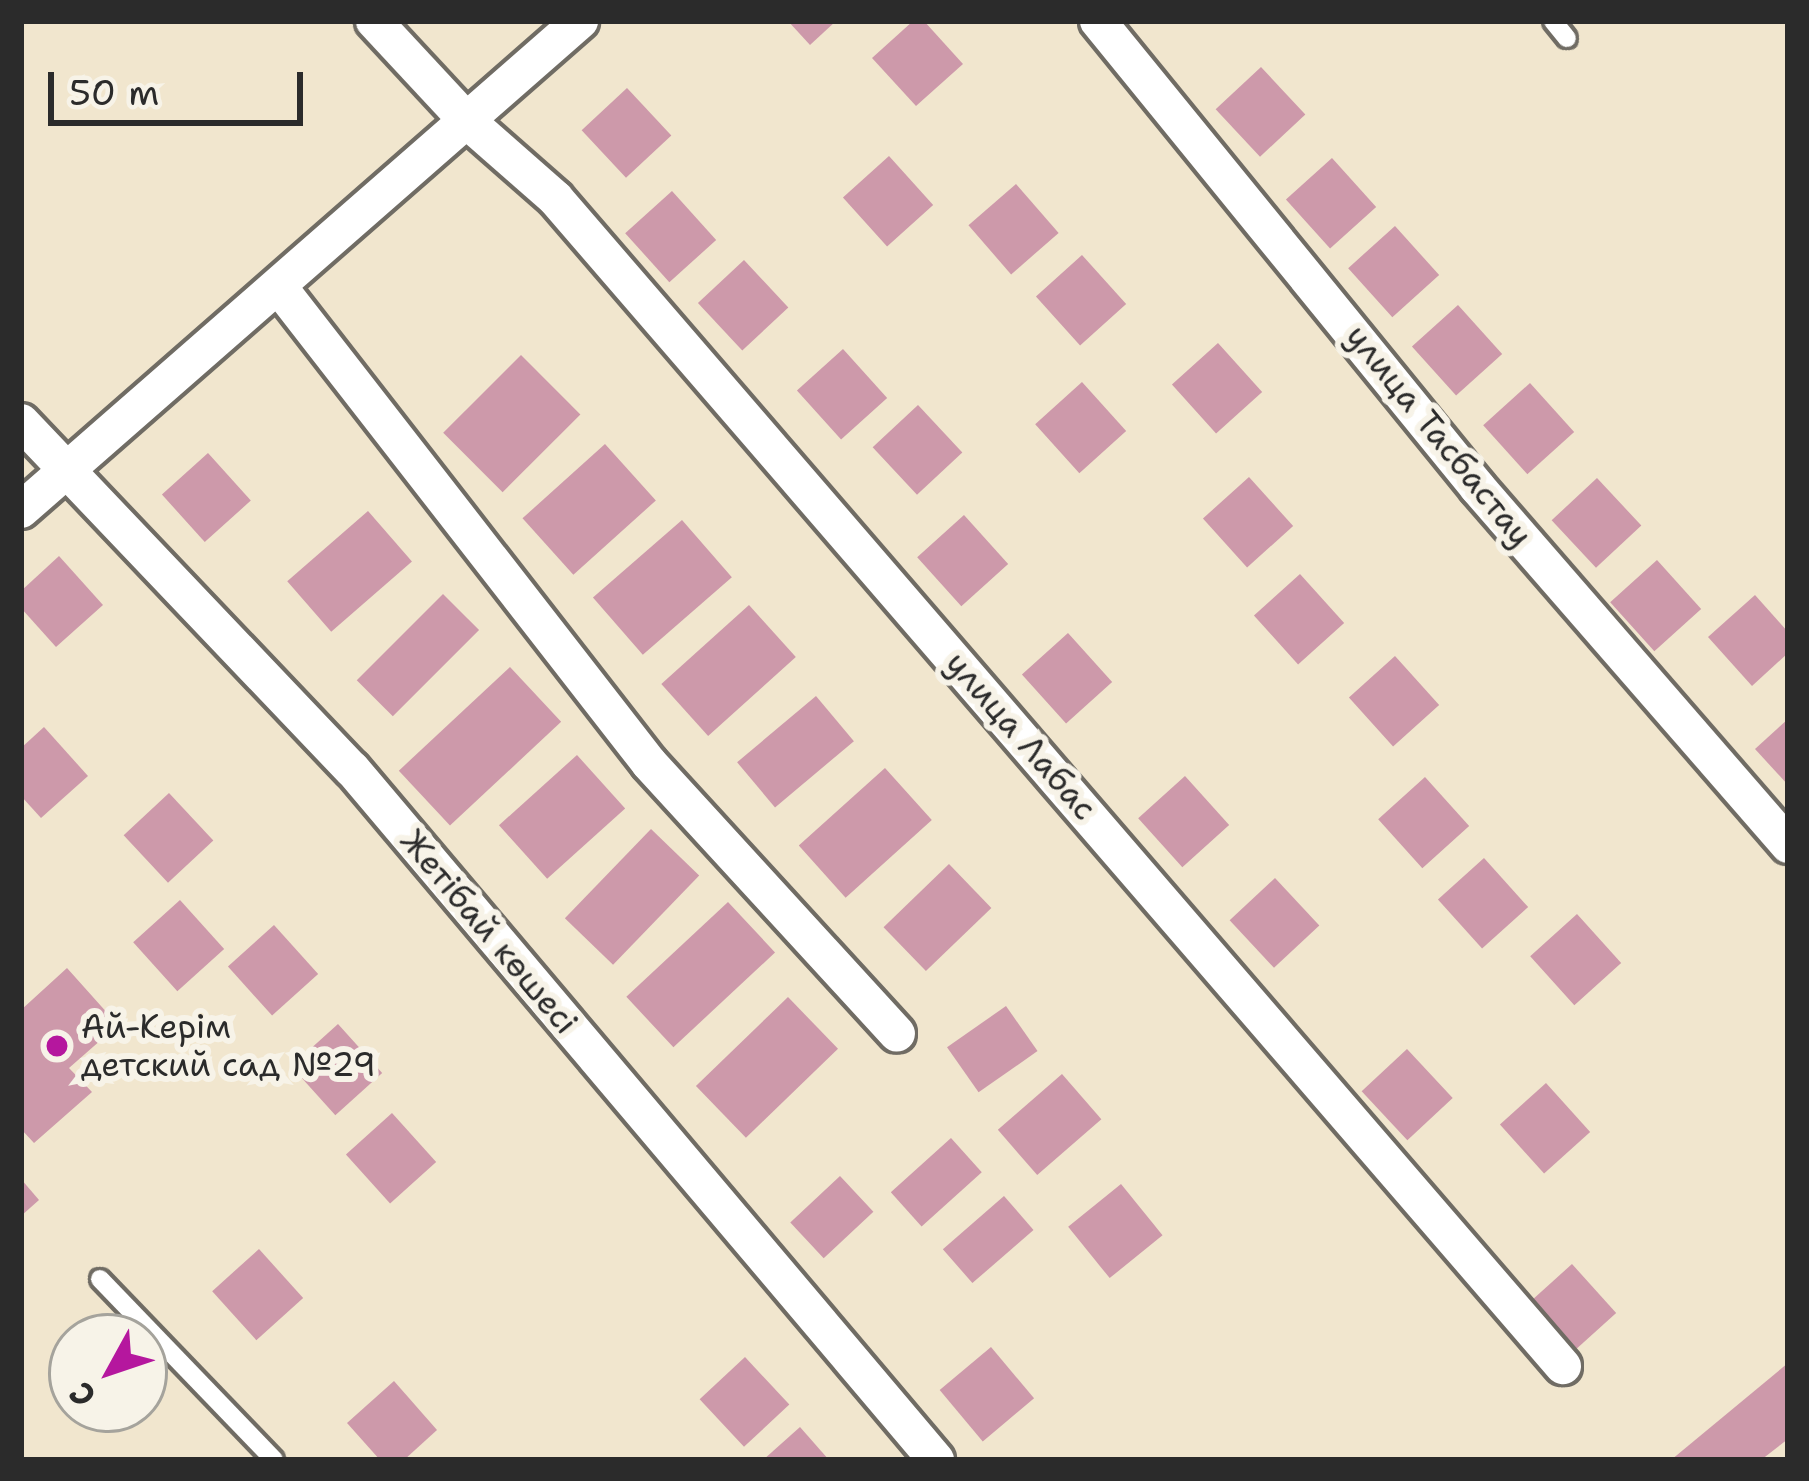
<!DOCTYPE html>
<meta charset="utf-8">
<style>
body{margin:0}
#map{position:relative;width:1809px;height:1481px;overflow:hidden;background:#f1e6ce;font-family:"Shantell Sans",sans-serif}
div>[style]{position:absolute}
.building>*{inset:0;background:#cd99aa;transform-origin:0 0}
.roads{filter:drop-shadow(3px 0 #706c64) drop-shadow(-3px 0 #706c64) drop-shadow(0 3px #706c64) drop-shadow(0 -3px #706c64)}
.lane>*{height:18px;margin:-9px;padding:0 9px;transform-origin:9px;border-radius:9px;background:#fff}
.street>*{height:36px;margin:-18px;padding:0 18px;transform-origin:18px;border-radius:18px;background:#fff}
.dots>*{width:33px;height:33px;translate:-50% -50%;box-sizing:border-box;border:6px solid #f7f3e8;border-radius:50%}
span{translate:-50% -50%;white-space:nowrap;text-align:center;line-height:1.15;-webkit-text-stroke:12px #f7f3e8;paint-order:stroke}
.street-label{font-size:33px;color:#2b2b2b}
.poi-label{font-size:33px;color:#2b2b2b}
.left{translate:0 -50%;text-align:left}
.frame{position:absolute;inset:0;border:24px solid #2b2b2b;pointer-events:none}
.north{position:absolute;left:48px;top:1313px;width:120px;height:120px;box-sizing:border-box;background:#f7f3e8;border:3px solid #a5a39c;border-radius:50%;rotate:230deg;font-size:33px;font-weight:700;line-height:48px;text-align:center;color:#2b2b2b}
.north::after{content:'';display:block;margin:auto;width:42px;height:54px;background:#b5179e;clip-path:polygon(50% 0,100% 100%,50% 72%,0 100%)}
.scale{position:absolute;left:48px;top:72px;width:255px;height:54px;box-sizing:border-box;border:6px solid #2b2b2b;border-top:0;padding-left:15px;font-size:36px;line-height:42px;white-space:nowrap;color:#2b2b2b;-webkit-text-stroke:9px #f7f3e8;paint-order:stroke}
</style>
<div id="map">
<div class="building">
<i style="clip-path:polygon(788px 21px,836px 21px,810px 45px)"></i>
<i style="clip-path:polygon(913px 21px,924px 21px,963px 64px,916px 106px,872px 58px)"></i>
<i style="left:1261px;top:67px;width:65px;height:62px;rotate:47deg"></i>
<i style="left:627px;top:88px;width:65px;height:62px;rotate:47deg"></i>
<i style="left:889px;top:156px;width:66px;height:62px;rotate:48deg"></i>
<i style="left:1332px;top:158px;width:66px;height:62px;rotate:48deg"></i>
<i style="left:1016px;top:184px;width:65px;height:63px;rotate:49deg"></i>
<i style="left:672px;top:191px;width:66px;height:63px;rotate:48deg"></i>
<i style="left:1395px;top:226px;width:66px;height:63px;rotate:48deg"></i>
<i style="left:1082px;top:255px;width:66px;height:62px;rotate:48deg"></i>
<i style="left:744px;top:260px;width:65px;height:63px;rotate:47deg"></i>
<i style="left:1458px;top:305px;width:66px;height:62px;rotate:48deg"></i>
<i style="left:1218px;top:343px;width:66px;height:62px;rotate:48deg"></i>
<i style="left:843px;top:349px;width:66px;height:62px;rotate:48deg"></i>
<i style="left:521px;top:355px;width:84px;height:110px;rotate:45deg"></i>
<i style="left:1082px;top:382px;width:66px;height:63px;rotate:48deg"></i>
<i style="left:1530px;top:383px;width:66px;height:63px;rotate:48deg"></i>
<i style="left:918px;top:405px;width:65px;height:62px;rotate:47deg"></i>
<i style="left:605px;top:444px;width:76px;height:111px;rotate:48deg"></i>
<i style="left:208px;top:453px;width:64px;height:62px;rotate:48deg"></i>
<i style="left:1249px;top:477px;width:66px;height:62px;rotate:48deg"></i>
<i style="left:1597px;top:478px;width:65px;height:62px;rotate:47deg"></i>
<i style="left:368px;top:511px;width:67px;height:107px;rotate:49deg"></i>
<i style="left:964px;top:515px;width:66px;height:63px;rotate:48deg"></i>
<i style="left:682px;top:520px;width:76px;height:118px;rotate:49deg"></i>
<i style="clip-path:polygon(59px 556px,103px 605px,56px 647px,21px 608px,21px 591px)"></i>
<i style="left:1657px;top:560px;width:66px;height:63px;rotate:48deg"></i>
<i style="left:1300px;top:574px;width:66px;height:62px;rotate:48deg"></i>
<i style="left:443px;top:594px;width:51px;height:122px;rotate:45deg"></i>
<i style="clip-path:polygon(1755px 595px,1788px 632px,1788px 653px,1752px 686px,1708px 637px)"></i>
<i style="left:749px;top:605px;width:70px;height:118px;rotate:48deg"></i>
<i style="left:1068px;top:633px;width:66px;height:62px;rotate:48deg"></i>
<i style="left:1395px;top:656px;width:66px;height:62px;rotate:48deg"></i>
<i style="left:510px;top:667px;width:75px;height:152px;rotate:47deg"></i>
<i style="left:816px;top:696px;width:59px;height:103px;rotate:50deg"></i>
<i style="clip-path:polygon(1788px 719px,1788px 785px,1755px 749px)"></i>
<i style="clip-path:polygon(44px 727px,88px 776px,41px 818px,21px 796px,21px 748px)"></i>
<i style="left:577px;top:755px;width:72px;height:105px;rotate:48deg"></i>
<i style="left:885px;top:768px;width:70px;height:116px;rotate:48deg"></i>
<i style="left:1185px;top:776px;width:66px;height:63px;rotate:48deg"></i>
<i style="left:1425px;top:777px;width:66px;height:63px;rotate:48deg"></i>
<i style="left:169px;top:793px;width:65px;height:62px;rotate:47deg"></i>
<i style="left:651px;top:829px;width:67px;height:124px;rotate:44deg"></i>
<i style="left:1484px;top:858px;width:66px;height:62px;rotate:48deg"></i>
<i style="left:949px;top:864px;width:61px;height:91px;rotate:46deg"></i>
<i style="left:1275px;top:878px;width:65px;height:62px;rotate:47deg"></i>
<i style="left:180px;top:900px;width:66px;height:63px;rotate:48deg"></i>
<i style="left:728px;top:902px;width:69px;height:139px;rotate:47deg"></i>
<i style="left:1577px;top:914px;width:66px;height:63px;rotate:48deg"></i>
<i style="left:274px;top:925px;width:66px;height:62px;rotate:48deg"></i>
<i style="clip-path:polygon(67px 968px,118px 1025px,69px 1068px,92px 1092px,34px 1143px,21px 1129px,21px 1010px)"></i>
<i style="left:788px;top:997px;width:72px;height:128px;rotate:46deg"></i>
<i style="left:1006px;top:1006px;width:55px;height:72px;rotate:55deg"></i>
<i style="left:338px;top:1024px;width:66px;height:63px;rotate:48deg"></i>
<i style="left:1407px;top:1049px;width:67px;height:62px;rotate:47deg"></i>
<i style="left:1062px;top:1074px;width:60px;height:85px;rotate:49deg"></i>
<i style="left:1546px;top:1083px;width:66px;height:62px;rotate:48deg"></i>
<i style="left:392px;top:1113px;width:66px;height:62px;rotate:48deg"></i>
<i style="left:951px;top:1138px;width:46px;height:81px;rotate:48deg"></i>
<i style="left:840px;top:1176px;width:49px;height:68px;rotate:47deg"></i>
<i style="clip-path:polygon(21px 1179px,39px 1200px,21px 1216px)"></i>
<i style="left:1121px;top:1184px;width:66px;height:68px;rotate:51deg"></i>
<i style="left:1004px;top:1196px;width:45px;height:81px;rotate:49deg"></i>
<i style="left:259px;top:1249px;width:66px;height:63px;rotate:48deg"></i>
<i style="left:1572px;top:1264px;width:66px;height:63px;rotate:48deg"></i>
<i style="left:991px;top:1347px;width:67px;height:67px;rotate:50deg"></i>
<i style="left:745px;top:1357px;width:65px;height:62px;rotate:47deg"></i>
<i style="clip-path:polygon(1788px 1363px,1788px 1439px,1761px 1460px,1671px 1460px)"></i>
<i style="clip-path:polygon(394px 1381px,437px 1430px,404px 1460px,380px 1460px,347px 1423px)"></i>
<i style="clip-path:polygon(800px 1427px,829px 1460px,763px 1460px)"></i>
</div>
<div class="roads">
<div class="lane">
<i style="left:1553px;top:21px;width:22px;rotate:51deg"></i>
<i style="left:100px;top:1279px;width:251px;rotate:46.1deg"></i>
</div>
<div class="street">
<i style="left:374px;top:21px;width:134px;rotate:47.1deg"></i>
<i style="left:465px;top:119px;width:120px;rotate:41.3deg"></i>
<i style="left:555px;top:198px;width:1543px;rotate:49.21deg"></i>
<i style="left:1098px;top:21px;width:602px;rotate:50.86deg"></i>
<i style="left:1478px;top:488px;width:473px;rotate:49deg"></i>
<i style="left:279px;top:287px;width:603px;rotate:52.14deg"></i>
<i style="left:649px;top:763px;width:367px;rotate:47.5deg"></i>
<i style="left:21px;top:422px;width:480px;rotate:46.4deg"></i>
<i style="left:352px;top:769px;width:905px;rotate:49.8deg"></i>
<i style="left:21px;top:510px;width:743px;rotate:-41.18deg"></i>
</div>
</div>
<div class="dots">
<i style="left:57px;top:1046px;background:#b5179e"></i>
</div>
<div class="street-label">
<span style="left:1439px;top:436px;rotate:51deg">улица Тасбастау</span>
<span style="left:1021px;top:736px;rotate:49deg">улица Лабас</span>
<span style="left:489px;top:932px;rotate:50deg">Жетібай көшесі</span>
</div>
<div class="poi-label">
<span class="left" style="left:81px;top:1046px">Ай-Керім<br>детский сад №29</span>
</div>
<div class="frame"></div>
<div class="north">С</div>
<div class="scale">50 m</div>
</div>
